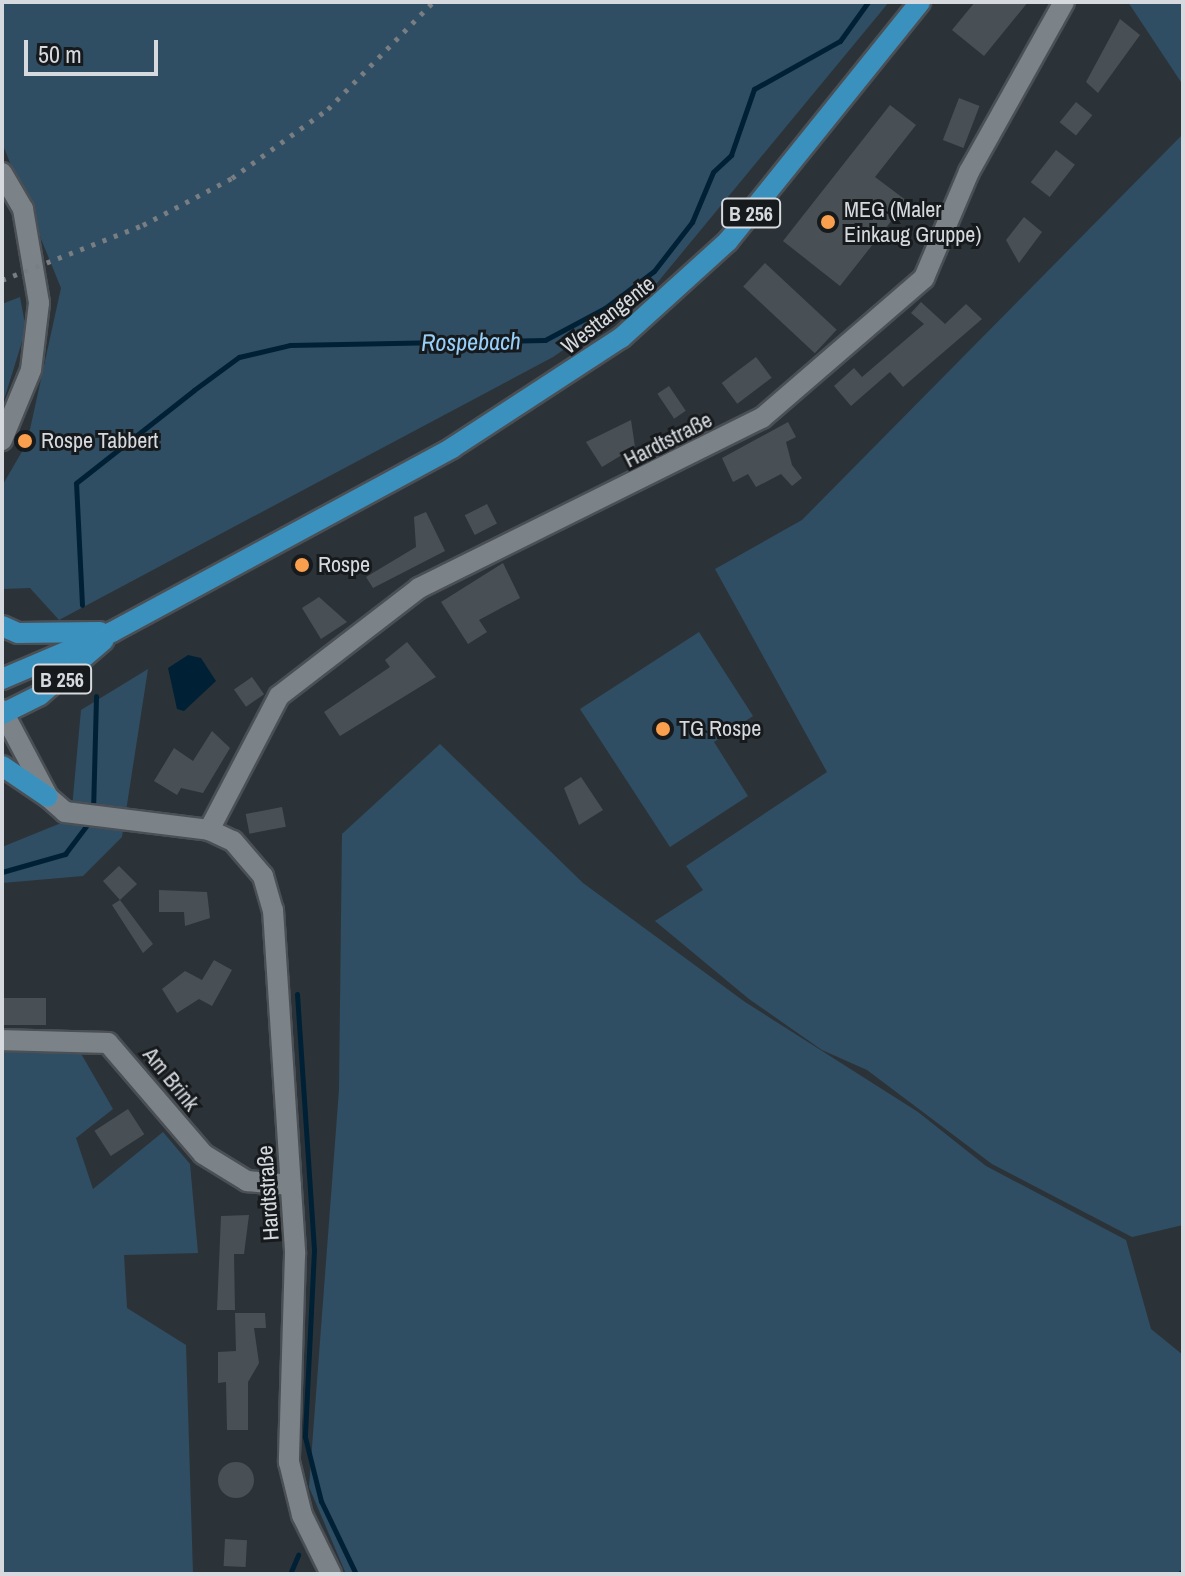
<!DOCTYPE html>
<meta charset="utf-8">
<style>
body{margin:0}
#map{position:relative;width:1185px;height:1576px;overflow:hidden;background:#2c3338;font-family:"Archivo Narrow",sans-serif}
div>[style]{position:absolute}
.green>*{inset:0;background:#304e63}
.water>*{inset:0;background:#002135}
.stream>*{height:5px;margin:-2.5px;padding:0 2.5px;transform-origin:2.5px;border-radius:2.5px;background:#002135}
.building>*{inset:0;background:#485055;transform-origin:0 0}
.round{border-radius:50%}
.roads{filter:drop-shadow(2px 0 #4a5055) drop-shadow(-2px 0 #4a5055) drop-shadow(0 2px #4a5055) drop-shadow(0 -2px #4a5055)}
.minor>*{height:20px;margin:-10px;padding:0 10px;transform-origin:10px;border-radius:10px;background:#7b8389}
.major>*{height:20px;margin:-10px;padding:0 10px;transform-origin:10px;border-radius:10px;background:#3b91be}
.rail>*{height:5px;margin-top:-2.5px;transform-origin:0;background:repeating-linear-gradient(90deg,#797e83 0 4px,transparent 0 12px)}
.dots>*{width:22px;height:22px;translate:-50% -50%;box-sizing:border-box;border:4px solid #171a1d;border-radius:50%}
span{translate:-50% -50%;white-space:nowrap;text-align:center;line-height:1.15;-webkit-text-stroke:6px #171a1d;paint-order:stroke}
.shield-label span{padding:2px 6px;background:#171a1d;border:2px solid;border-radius:6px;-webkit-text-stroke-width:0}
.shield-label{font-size:20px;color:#d6dade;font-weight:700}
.poi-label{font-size:22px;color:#d6dade}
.left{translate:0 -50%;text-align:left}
.street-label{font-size:22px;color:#d6dade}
.water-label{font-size:24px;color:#96d0fa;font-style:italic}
.frame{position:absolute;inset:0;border:4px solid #d6dade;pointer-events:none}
.scale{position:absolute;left:24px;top:40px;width:134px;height:36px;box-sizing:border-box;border:4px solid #d6dade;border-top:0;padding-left:10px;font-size:24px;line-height:28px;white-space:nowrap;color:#d6dade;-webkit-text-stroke:6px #171a1d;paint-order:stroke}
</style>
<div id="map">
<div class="green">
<i style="clip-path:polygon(2px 2px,889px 2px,652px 289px,553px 357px,59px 620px,30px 588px,2px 589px,2px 486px,27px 443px,61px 288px,2px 143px)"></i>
<i style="clip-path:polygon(1128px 2px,1183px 2px,1183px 85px)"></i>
<i style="clip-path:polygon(1183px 134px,1183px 1225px,1132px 1237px,992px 1164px,867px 1070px,822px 1050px,749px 999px,655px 921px,703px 890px,686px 866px,827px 772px,715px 569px,802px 520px)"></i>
<i style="clip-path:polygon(20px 297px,26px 329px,2px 406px,2px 304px)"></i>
<i style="clip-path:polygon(699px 632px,753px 716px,714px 742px,748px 796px,670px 847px,580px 709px)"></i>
<i style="clip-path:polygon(148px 669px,122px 837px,83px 876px,2px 883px,2px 847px,71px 819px,81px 710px)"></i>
<i style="clip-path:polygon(440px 744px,583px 883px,745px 1002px,918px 1112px,986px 1166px,1126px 1240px,1151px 1329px,1183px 1355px,1183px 1574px,346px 1574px,309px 1487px,339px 1090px,342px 834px)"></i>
<i style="clip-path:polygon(76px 1045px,113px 1109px,76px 1138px,93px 1189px,163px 1132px,190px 1164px,198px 1253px,124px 1255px,127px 1308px,186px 1345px,193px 1574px,2px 1574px,2px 1048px)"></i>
</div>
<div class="water">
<i style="clip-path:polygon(188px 655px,201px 658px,216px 681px,184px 711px,177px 709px,168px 668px)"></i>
</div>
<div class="stream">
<i style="left:82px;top:605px;width:122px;rotate:-92.8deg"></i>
<i style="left:76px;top:483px;width:150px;rotate:-38.2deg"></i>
<i style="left:194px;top:390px;width:56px;rotate:-36.3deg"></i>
<i style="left:239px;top:357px;width:52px;rotate:-13.2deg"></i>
<i style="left:290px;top:345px;width:255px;rotate:-1.1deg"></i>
<i style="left:545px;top:340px;width:68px;rotate:-28.1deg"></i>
<i style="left:605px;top:308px;width:61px;rotate:-37.1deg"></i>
<i style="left:654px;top:271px;width:62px;rotate:-52.2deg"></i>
<i style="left:692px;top:222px;width:54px;rotate:-67.2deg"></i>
<i style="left:713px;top:172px;width:25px;rotate:-43deg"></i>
<i style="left:731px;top:155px;width:70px;rotate:-70.8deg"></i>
<i style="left:754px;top:89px;width:98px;rotate:-29.2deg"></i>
<i style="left:840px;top:41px;width:48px;rotate:-54.3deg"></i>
<i style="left:93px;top:812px;width:116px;rotate:-88.5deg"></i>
<i style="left:2px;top:872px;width:66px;rotate:-15.9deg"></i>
<i style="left:65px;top:854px;width:41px;rotate:-52.9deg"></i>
<i style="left:297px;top:994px;width:257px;rotate:86.2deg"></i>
<i style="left:314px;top:1250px;width:187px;rotate:92.8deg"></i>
<i style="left:305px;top:1437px;width:66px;rotate:76deg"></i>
<i style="left:321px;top:1501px;width:81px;rotate:64.4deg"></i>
<i style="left:290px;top:1574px;width:21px;rotate:-67deg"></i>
<i style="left:1179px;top:1574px;width:5px;rotate:-37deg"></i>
</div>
<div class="building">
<i style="clip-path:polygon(975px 2px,1028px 2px,984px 56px,952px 30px)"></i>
<i style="clip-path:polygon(1120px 19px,1140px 35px,1098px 93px,1086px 82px)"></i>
<i style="left:959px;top:98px;width:22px;height:45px;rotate:21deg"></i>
<i style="left:1076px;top:102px;width:21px;height:26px;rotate:39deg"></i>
<i style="clip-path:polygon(890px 105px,916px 125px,875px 177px,907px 201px,840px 286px,783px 241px)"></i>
<i style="left:1056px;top:150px;width:24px;height:41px;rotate:38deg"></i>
<i style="clip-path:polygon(1024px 217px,1042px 232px,1019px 263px,1006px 240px)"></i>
<i style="left:765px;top:263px;width:98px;height:32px;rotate:43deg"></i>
<i style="clip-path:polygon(921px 302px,945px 324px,966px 304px,982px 319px,903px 387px,890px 372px,851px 406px,834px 386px,854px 368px,862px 377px,924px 324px,911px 313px)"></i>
<i style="left:756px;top:357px;width:26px;height:43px;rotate:53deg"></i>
<i style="left:669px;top:386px;width:30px;height:14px;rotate:56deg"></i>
<i style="clip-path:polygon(631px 420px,635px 447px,602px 467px,586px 442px)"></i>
<i style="clip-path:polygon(788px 422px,796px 437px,786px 442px,792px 465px,802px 478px,792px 486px,781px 474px,756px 487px,748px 474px,733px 482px,722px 458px)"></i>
<i style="left:487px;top:504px;width:22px;height:25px;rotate:63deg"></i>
<i style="clip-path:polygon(426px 512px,445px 551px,373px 588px,366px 577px,416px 547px,414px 517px)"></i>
<i style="clip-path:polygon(503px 563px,520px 598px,479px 620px,487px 632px,468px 644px,441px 602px)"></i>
<i style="clip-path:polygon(319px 597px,347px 622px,321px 639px,302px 608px)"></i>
<i style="clip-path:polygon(407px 642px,436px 677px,340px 736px,324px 712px,390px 667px,385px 660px)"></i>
<i style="left:252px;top:677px;width:21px;height:22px;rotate:55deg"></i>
<i style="clip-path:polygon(212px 731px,230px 748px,203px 793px,181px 788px,177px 795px,154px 781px,174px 748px,193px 761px)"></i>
<i style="clip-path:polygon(581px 777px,603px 810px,579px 825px,564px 788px)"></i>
<i style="left:282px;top:807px;width:20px;height:37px;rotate:79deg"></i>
<i style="clip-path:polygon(119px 866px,137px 884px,120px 900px,153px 944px,143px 953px,112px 905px,120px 900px,103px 881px)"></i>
<i style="clip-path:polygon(159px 890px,207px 892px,210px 918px,185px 926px,184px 912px,159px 912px)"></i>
<i style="clip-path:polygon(214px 960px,232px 970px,212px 1006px,199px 999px,177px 1013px,162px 989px,185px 971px,202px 980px)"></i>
<i style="left:2px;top:998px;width:44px;height:27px"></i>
<i style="left:128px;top:1109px;width:30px;height:40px;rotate:57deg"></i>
<i style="clip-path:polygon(249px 1215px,244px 1254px,234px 1254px,235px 1310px,217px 1310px,221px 1216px)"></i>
<i style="clip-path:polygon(235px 1313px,265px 1313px,266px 1328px,254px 1328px,259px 1363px,248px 1382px,248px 1430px,227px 1430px,226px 1382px,218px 1383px,218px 1352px,236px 1351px)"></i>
<i class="round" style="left:218px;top:1462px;width:36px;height:36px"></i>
<i style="left:225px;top:1539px;width:22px;height:27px;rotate:3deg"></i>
</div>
<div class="roads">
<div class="minor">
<i style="left:2px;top:173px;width:42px;rotate:59.7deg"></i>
<i style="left:23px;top:209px;width:95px;rotate:80.3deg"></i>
<i style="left:39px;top:303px;width:67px;rotate:96.8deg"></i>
<i style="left:31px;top:370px;width:76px;rotate:112.5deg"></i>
<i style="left:2px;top:710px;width:98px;rotate:62.1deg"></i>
<i style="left:48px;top:797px;width:23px;rotate:41deg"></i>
<i style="left:65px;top:812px;width:145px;rotate:7.1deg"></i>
<i style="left:209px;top:830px;width:26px;rotate:25deg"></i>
<i style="left:233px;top:841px;width:46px;rotate:49.4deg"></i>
<i style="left:263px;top:876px;width:35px;rotate:74deg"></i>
<i style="left:273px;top:910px;width:345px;rotate:86.3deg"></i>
<i style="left:295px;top:1254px;width:208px;rotate:91.7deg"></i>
<i style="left:289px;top:1462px;width:55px;rotate:76.2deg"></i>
<i style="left:302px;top:1515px;width:66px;rotate:63.8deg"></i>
<i style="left:209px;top:830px;width:151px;rotate:-62.4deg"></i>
<i style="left:279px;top:696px;width:177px;rotate:-37.6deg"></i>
<i style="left:419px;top:588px;width:383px;rotate:-26.4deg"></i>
<i style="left:762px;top:418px;width:214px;rotate:-40.8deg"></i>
<i style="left:924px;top:278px;width:115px;rotate:-67deg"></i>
<i style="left:969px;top:172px;width:195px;rotate:-60.8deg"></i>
<i style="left:2px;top:1040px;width:106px;rotate:1.6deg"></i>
<i style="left:108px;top:1043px;width:146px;rotate:49.4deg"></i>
<i style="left:203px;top:1154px;width:52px;rotate:31.5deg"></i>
<i style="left:247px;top:1181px;width:44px;rotate:5.2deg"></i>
</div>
<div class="major">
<i style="left:2px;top:626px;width:17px;rotate:24deg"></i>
<i style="left:18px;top:633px;width:82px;rotate:-0.7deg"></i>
<i style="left:2px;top:679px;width:120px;rotate:-23.1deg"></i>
<i style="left:112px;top:632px;width:387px;rotate:-28.4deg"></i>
<i style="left:452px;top:448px;width:202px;rotate:-33.1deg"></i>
<i style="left:621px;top:338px;width:144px;rotate:-42.2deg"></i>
<i style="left:728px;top:241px;width:307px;rotate:-51.2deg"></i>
<i style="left:2px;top:714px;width:42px;rotate:-26.6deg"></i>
<i style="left:40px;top:695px;width:84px;rotate:-40.7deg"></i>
<i style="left:2px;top:766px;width:55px;rotate:34deg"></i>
</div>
</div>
<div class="rail">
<i style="left:2px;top:280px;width:151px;rotate:-21.3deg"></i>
<i style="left:143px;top:225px;width:101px;rotate:-27.8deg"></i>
<i style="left:232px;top:178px;width:118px;rotate:-35.7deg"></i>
<i style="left:328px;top:109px;width:150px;rotate:-45.5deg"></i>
</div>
<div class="dots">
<i style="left:828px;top:222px;background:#f99f4d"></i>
<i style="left:25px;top:441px;background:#f99f4d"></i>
<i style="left:302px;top:565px;background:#f99f4d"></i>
<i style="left:663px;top:729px;background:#f99f4d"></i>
</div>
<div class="shield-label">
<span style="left:751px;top:213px">B 256</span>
<span style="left:62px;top:679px">B 256</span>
</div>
<div class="poi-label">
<span class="left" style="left:844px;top:222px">MEG (Maler<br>Einkaug Gruppe)</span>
<span class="left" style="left:41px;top:441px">Rospe Tabbert</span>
<span class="left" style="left:318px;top:565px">Rospe</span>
<span class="left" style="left:679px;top:729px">TG Rospe</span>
</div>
<div class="street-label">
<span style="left:608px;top:315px;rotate:-38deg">Westtangente</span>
<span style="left:668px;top:440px;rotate:-27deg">Hardtstraße</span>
<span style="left:171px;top:1079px;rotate:51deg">Am Brink</span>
<span style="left:268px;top:1193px;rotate:-94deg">Hardtstraße</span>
</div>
<div class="water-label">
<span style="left:471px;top:342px;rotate:-1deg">Rospebach</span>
</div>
<div class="frame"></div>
<div class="scale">50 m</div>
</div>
